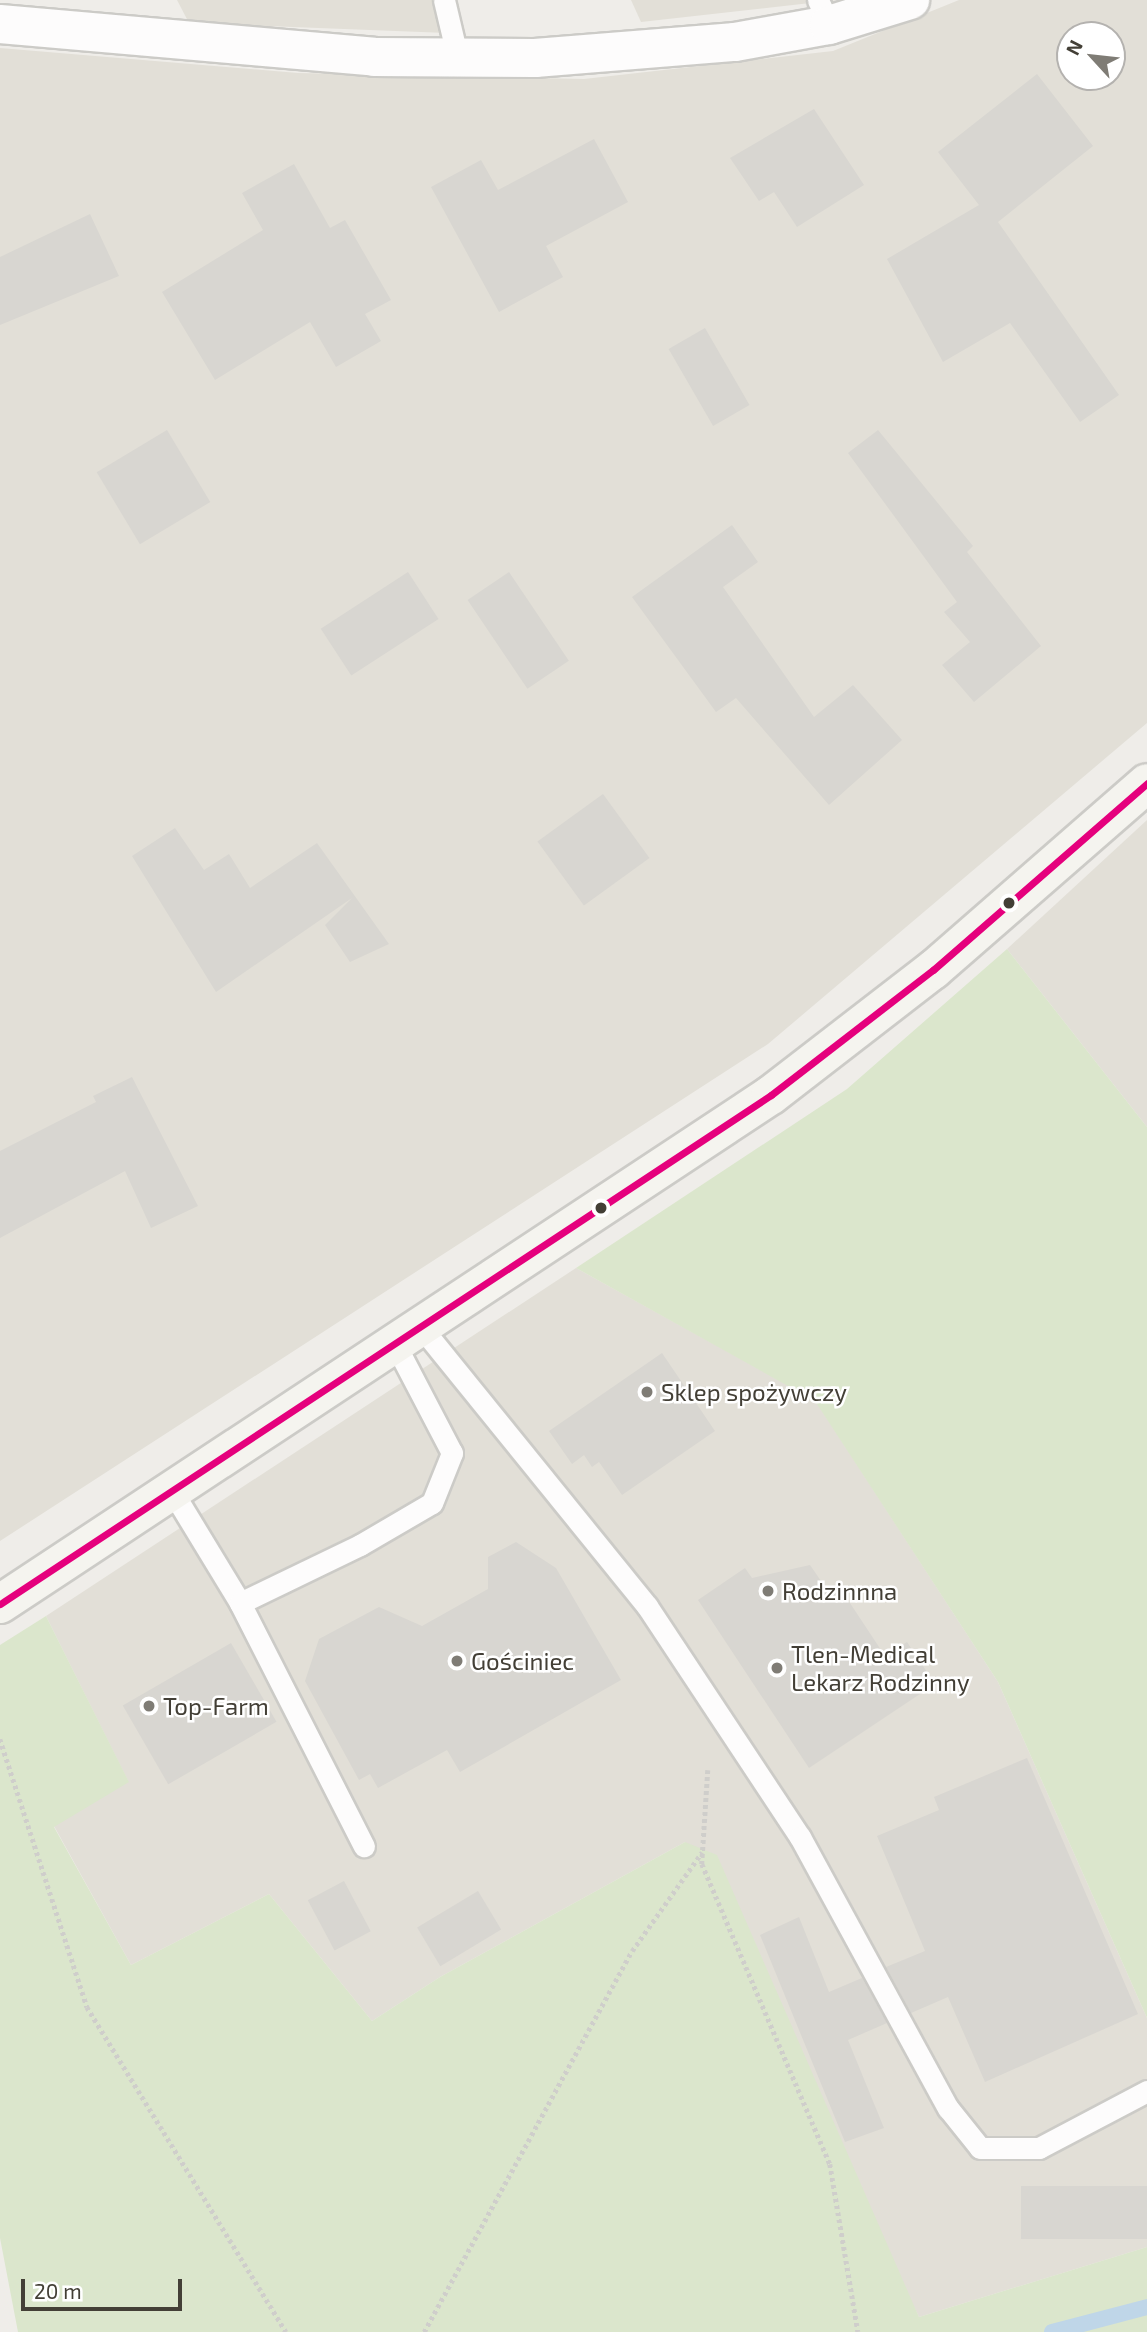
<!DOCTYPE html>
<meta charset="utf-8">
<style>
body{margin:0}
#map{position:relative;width:1147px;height:2332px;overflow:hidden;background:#efede9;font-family:"Exo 2",sans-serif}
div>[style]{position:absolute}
.residential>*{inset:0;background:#e2dfd7}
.green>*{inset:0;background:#dbe6cc}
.stream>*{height:16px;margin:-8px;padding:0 8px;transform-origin:8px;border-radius:8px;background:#bfd6e8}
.building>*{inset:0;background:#d8d6d1;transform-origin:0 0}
.path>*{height:4.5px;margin-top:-2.25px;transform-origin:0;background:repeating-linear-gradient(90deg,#cfcecb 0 3.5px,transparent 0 7px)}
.roads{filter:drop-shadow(2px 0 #cccbc7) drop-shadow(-2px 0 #cccbc7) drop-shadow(0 2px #cccbc7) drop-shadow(0 -2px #cccbc7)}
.lane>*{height:21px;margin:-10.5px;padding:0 10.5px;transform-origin:10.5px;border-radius:10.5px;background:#fdfcfc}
.street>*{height:38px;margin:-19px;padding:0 19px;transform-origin:19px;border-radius:19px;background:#fdfcfc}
.secondary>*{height:38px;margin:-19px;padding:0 19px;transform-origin:19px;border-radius:19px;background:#f5f4ef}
.bus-1>*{height:7px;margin:-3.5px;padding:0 3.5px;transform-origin:3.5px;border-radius:3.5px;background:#e5007d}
.dots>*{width:19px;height:19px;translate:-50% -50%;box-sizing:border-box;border:4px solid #fff;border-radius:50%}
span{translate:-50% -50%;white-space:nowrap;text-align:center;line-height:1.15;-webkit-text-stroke:5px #fff;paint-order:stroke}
.poi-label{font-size:24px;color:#433f36}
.left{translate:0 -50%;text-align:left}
.north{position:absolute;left:1056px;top:21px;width:70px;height:70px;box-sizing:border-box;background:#fff;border:2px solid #b4b2af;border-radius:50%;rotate:297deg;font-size:19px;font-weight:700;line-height:28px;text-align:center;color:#433f36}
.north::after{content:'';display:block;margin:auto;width:24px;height:32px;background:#7f7c75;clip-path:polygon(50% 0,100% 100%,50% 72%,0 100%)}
.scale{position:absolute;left:21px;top:2279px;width:161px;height:32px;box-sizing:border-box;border:4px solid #433f36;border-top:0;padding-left:9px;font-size:21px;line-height:24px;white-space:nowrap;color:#433f36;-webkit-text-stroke:5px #fff;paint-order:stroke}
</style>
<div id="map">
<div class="residential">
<i style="clip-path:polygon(177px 0,432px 0,447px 33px,189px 23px)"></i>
<i style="clip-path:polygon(631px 0,837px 0,641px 22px)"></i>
<i style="clip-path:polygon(evenodd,959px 0,1147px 0,1147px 723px,768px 1044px,0 1541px,0 48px,298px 73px,584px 79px,833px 51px,959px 0,1070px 35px,1112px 35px,1112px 77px,1070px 77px,1070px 35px)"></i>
<i style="clip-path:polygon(1147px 820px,1147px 1127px,1007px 949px)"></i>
<i style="clip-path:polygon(576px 1268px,815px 1400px,998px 1682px,1147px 2018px,1147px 2247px,919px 2317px,685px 1842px,440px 1977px,372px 2021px,269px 1894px,131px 1965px,54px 1826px,128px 1781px,46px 1616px)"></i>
</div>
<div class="green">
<i style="clip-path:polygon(1007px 949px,1147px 1127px,1147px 2018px,998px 1682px,815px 1401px,576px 1268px,847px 1089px)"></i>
<i style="clip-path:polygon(46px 1616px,129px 1782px,54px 1827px,131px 1965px,269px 1894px,372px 2021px,440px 1977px,685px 1842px,717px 1855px,919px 2317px,1147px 2247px,1147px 2332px,18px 2332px,0 2238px,0 1645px)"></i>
</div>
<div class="stream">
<i style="left:1052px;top:2332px;width:98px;rotate:-14.7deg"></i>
</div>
<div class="building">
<i style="clip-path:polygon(1037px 74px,1093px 146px,998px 222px,1119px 395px,1080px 422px,1010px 323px,943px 362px,887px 259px,979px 205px,938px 152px)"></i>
<i style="clip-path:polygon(814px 109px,864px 185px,797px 227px,774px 192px,759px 201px,730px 158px)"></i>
<i style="clip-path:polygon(594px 139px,628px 202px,546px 246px,563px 277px,499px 312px,431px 187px,481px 160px,498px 190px)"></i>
<i style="clip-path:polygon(294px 164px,330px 228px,345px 220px,391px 300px,365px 314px,381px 341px,336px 367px,310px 322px,215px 380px,162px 292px,263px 230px,242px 193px)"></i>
<i style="clip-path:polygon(90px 214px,119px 276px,0 325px,0 257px)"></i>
<i style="left:705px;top:328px;width:89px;height:42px;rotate:60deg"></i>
<i style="left:167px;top:430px;width:84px;height:82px;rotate:59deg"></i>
<i style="clip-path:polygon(878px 430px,973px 546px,967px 552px,1041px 646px,974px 702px,942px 665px,970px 642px,944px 612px,957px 602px,848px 453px)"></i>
<i style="clip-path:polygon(732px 525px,758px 562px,723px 587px,814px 717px,853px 685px,902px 740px,829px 805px,736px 698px,716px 712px,632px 597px)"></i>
<i style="left:408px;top:572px;width:56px;height:104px;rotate:57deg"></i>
<i style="left:509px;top:572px;width:107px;height:50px;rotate:56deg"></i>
<i style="left:603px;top:794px;width:79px;height:81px;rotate:54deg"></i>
<i style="clip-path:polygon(175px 828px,204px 870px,229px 854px,250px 888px,317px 843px,389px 944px,350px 962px,325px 925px,352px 898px,216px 992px,132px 856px)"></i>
<i style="clip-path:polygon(132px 1077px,198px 1206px,151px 1228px,125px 1171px,0 1238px,0 1151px,96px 1102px,93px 1096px)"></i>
<i style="clip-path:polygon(662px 1353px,715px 1431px,622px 1495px,599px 1462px,592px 1467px,584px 1455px,572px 1464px,549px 1431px)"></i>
<i style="clip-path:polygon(516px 1542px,556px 1568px,621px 1680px,460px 1772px,447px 1750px,378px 1788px,370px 1774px,359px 1780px,305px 1681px,319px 1639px,379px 1607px,422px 1626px,488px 1589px,488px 1557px)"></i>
<i style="clip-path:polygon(810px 1565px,830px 1594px,840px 1588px,885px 1656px,907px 1642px,935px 1684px,809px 1768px,698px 1600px,745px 1568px,752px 1578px)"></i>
<i style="left:231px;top:1643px;width:91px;height:125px;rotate:60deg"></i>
<i style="clip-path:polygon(1027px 1758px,1138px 2014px,985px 2082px,948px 1997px,911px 2013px,886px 1967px,925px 1951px,877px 1836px,939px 1810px,934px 1797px)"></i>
<i style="left:344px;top:1881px;width:57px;height:41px;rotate:62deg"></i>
<i style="left:478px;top:1891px;width:45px;height:71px;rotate:59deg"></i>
<i style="clip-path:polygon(799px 1917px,829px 1992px,862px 1978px,887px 2023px,848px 2040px,884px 2128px,845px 2142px,760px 1935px)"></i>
<i style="left:1147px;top:2186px;width:53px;height:126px;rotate:90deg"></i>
</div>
<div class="path">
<i style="left:0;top:1739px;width:282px;rotate:72deg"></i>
<i style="left:87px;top:2007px;width:381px;rotate:58.5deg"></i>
<i style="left:708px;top:1770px;width:94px;rotate:93.7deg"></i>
<i style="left:702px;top:1864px;width:326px;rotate:66.9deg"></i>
<i style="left:830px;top:2164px;width:170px;rotate:80.5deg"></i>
<i style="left:424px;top:2332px;width:434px;rotate:-61.4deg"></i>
<i style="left:632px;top:1951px;width:121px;rotate:-54.7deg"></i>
</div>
<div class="roads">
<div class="lane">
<i style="left:444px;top:0;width:61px;rotate:76.7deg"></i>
<i style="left:818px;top:0;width:27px;rotate:66deg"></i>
<i style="left:421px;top:1327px;width:359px;rotate:51deg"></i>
<i style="left:647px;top:1606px;width:277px;rotate:56.5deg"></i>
<i style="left:800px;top:1837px;width:309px;rotate:61.4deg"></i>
<i style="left:948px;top:2108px;width:51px;rotate:51.3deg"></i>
<i style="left:980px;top:2148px;width:59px"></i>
<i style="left:1039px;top:2148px;width:122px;rotate:-27.8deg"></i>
<i style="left:172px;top:1491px;width:131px;rotate:58.7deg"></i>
<i style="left:240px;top:1603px;width:273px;rotate:63deg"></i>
<i style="left:240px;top:1603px;width:133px;rotate:-25.8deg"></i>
<i style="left:360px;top:1545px;width:83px;rotate:-30.3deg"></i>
<i style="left:432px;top:1503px;width:54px;rotate:-68.2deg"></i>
<i style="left:452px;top:1453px;width:123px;rotate:-117.6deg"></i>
</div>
<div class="street">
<i style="left:0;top:24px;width:375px;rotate:5deg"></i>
<i style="left:374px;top:57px;width:161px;rotate:0.4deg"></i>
<i style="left:535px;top:58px;width:201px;rotate:-4.6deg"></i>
<i style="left:735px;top:42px;width:96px;rotate:-10.3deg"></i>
<i style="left:829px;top:25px;width:85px;rotate:-17.2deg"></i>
</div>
<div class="secondary">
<i style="left:0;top:1604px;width:924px;rotate:-33.43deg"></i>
<i style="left:771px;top:1095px;width:205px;rotate:-37.7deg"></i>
<i style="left:933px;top:970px;width:284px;rotate:-41.1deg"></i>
</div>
</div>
<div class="bus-1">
<i style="left:0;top:1604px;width:924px;rotate:-33.43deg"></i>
<i style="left:771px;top:1095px;width:205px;rotate:-37.7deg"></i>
<i style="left:933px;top:970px;width:284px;rotate:-41.1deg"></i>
</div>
<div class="dots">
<i style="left:1009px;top:903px;background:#433f36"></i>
<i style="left:601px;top:1208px;background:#433f36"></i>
<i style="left:647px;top:1392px;background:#7f7c75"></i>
<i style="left:768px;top:1591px;background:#7f7c75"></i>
<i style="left:457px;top:1661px;background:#7f7c75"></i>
<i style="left:777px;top:1668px;background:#7f7c75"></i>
<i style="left:149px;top:1706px;background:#7f7c75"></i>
</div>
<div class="poi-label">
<span class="left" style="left:661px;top:1392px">Sklep spożywczy</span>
<span class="left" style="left:782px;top:1591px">Rodzinnna</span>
<span class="left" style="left:791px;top:1668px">Tlen-Medical<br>Lekarz Rodzinny</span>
<span class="left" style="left:471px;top:1661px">Gościniec</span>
<span class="left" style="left:163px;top:1706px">Top-Farm</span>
</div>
<div class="north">N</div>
<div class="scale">20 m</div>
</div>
